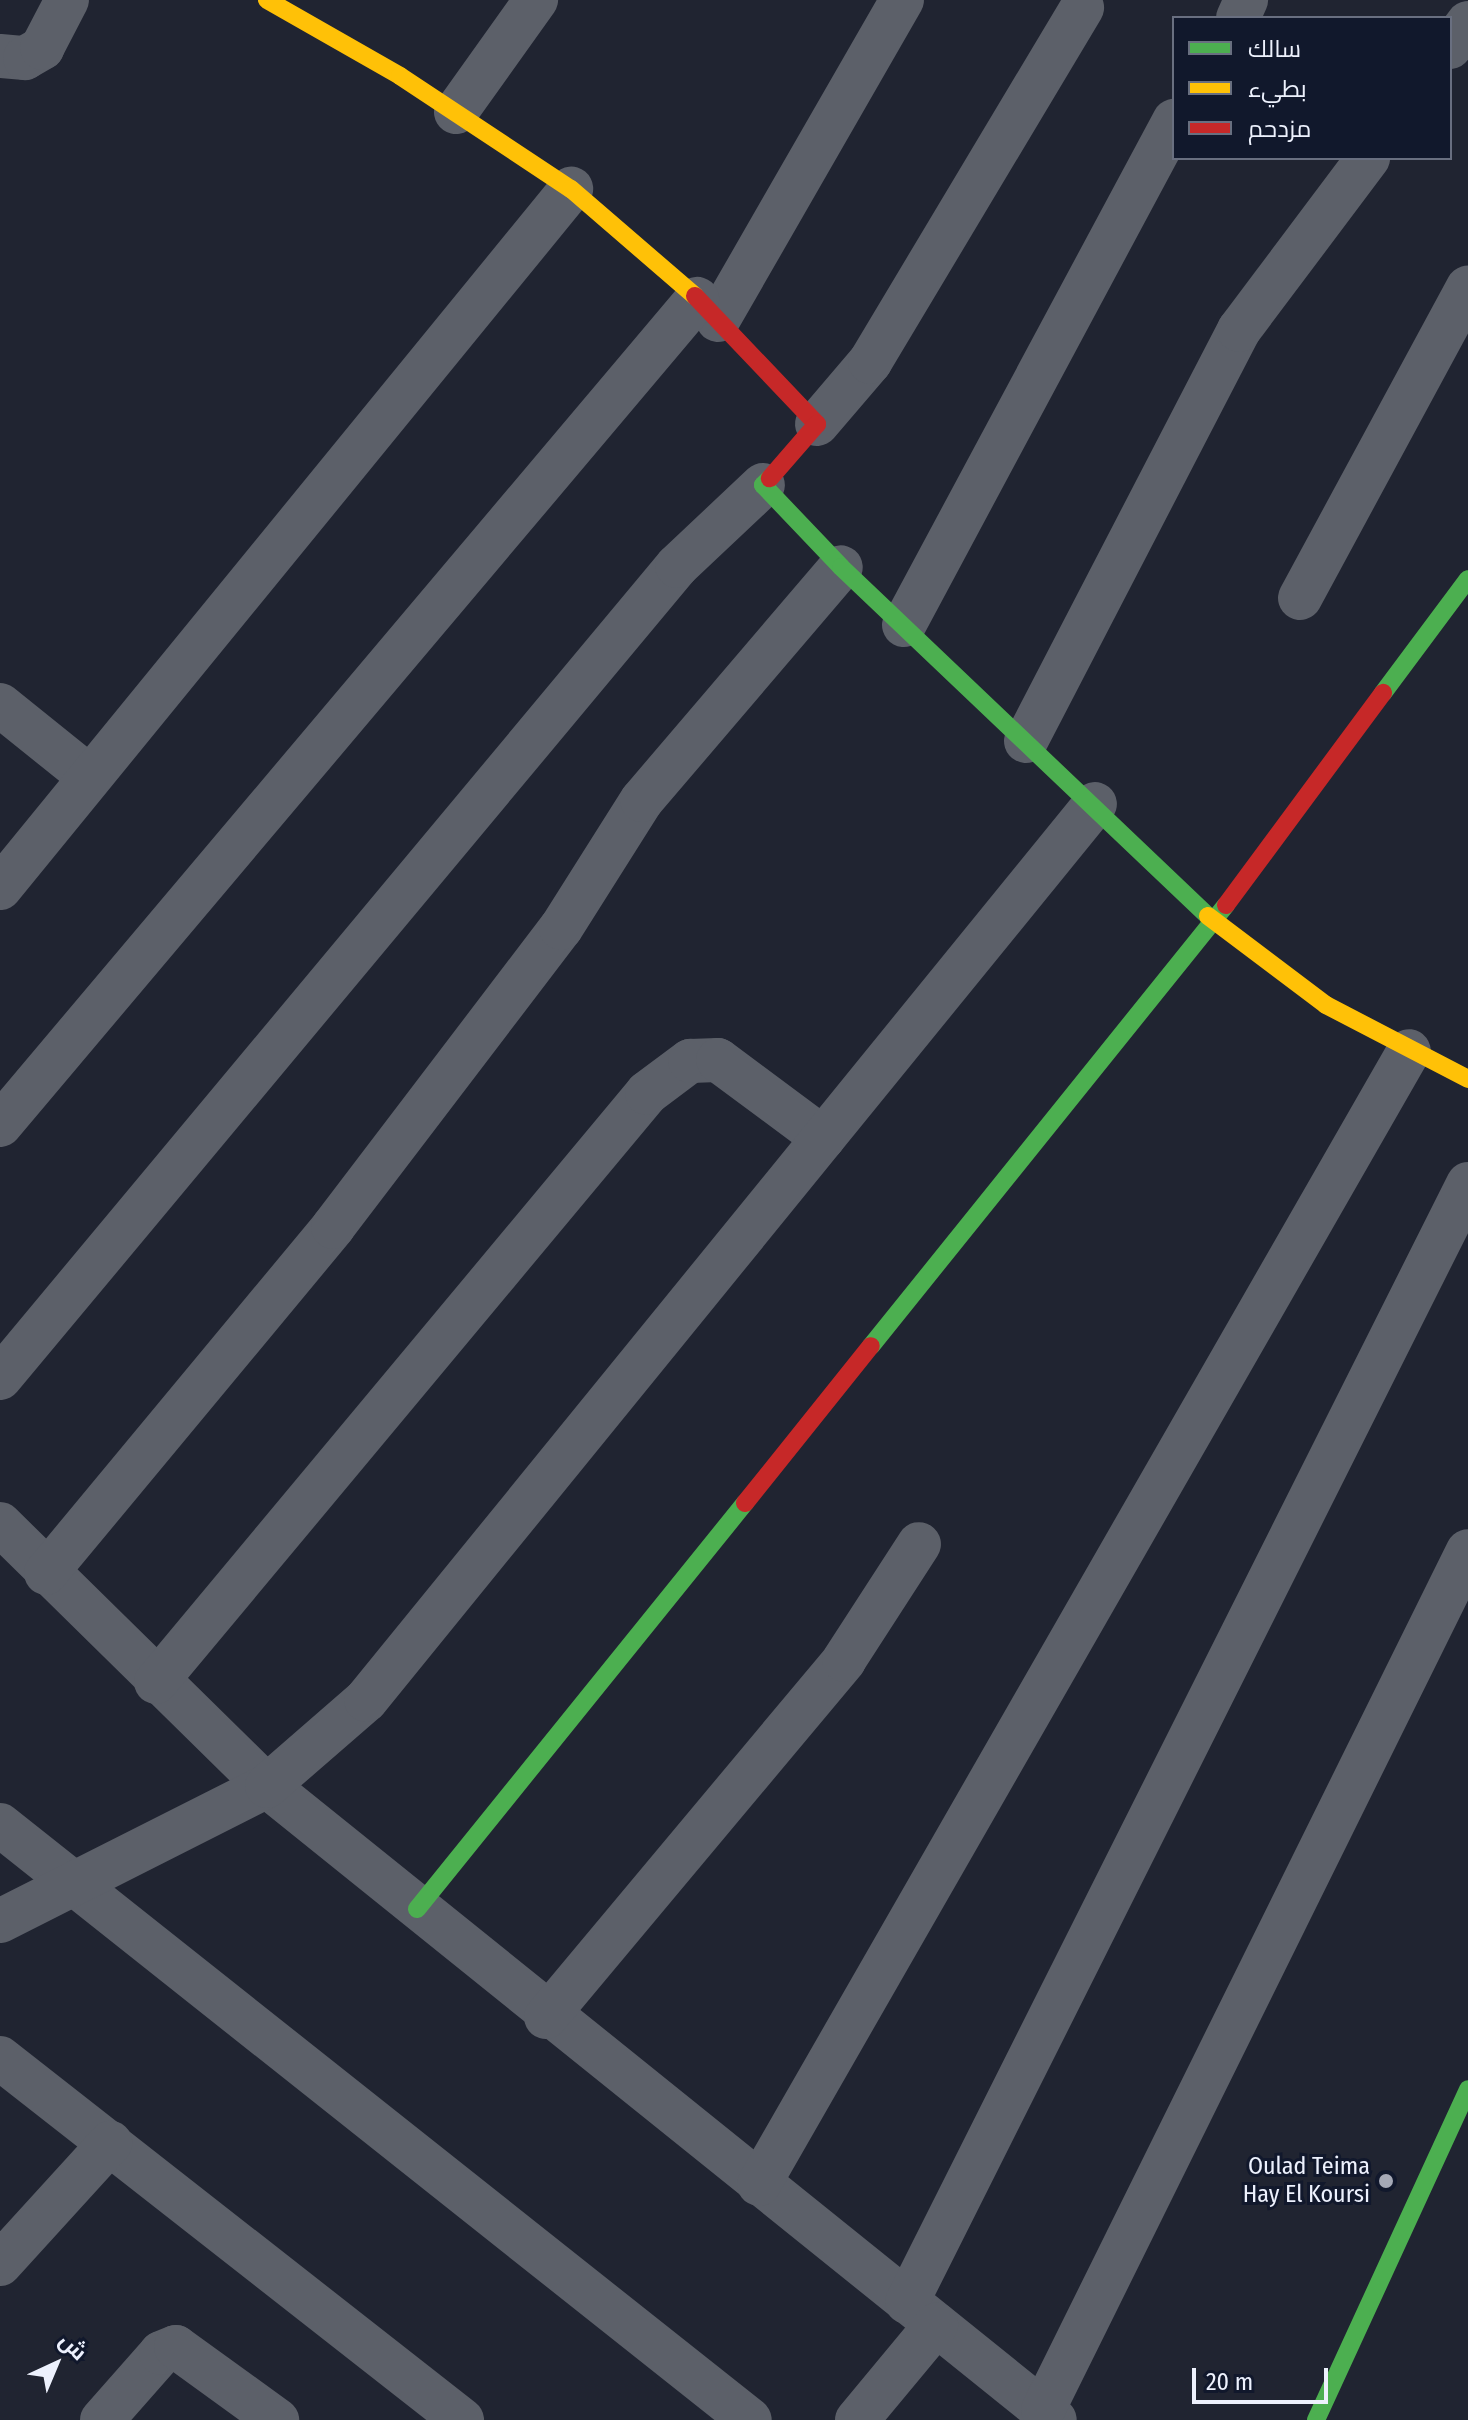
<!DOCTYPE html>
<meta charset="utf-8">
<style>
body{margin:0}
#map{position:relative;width:1468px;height:2420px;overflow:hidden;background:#202431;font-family:"Fira Sans Condensed",Cairo,sans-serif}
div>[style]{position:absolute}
.street>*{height:44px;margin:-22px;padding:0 22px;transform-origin:22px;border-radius:22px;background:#5c6069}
.fast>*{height:18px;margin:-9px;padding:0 9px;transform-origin:9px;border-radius:9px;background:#4caf50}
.slow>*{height:18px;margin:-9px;padding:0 9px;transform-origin:9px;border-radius:9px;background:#ffc107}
.jam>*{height:18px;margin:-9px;padding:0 9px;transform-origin:9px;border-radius:9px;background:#c62828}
.dots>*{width:22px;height:22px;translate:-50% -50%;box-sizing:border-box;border:4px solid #11182c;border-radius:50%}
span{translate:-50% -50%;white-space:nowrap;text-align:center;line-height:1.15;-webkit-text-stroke:6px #11182c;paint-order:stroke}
.poi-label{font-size:24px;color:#edf1fd}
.right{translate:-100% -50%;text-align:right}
.legend{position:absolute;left:1172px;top:16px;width:280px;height:144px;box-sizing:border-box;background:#11182c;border:2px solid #696f80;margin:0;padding:10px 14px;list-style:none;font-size:24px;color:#edf1fd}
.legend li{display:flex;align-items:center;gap:16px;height:40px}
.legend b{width:40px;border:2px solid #696f80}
.north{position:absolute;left:16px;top:2324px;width:80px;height:80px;-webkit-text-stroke:6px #11182c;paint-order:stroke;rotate:44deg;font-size:22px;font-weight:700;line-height:32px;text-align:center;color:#edf1fd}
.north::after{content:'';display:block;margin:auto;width:28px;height:36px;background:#edf1fd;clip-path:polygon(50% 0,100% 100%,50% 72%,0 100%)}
.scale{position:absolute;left:1192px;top:2368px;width:136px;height:36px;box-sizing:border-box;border:4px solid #edf1fd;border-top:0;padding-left:10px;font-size:24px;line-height:28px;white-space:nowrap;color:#edf1fd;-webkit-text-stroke:6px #11182c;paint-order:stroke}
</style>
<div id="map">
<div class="street">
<i style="left:1238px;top:18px;width:20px;rotate:-66deg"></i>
<i style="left:1450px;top:47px;width:30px;rotate:-53deg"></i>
<i style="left:0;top:56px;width:25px;rotate:5deg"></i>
<i style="left:25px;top:58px;width:20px;rotate:-30deg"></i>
<i style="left:42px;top:48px;width:54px;rotate:-62.5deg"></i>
<i style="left:456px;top:112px;width:138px;rotate:-54.5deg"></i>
<i style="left:718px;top:320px;width:369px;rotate:-60.1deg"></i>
<i style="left:817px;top:424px;width:82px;rotate:-49.5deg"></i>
<i style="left:870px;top:362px;width:413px;rotate:-59.1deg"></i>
<i style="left:1300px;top:598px;width:353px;rotate:-61.6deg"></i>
<i style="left:904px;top:625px;width:572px;rotate:-61.82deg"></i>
<i style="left:0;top:705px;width:112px;rotate:38.8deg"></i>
<i style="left:1026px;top:741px;width:463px;rotate:-62.6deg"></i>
<i style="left:1239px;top:330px;width:215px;rotate:-53.1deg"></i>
<i style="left:0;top:888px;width:903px;rotate:-50.76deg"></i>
<i style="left:0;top:1125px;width:1081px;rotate:-49.84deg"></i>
<i style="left:0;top:1378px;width:1057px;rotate:-50.18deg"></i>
<i style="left:677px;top:566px;width:118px;rotate:-43.3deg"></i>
<i style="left:0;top:1524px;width:374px;rotate:44.5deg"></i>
<i style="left:267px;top:1786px;width:1011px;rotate:38.82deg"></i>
<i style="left:46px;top:1573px;width:450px;rotate:-50.3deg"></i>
<i style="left:333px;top:1227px;width:376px;rotate:-52.7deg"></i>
<i style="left:561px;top:928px;width:151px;rotate:-57.7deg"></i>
<i style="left:642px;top:800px;width:306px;rotate:-49.5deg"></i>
<i style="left:156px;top:1682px;width:767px;rotate:-50.18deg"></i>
<i style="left:647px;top:1093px;width:54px;rotate:-36.7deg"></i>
<i style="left:690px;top:1061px;width:28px;rotate:-2deg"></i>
<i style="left:718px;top:1060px;width:131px;rotate:36.6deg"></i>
<i style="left:0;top:1825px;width:957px;rotate:38.43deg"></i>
<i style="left:0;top:1921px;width:299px;rotate:-26.8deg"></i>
<i style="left:267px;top:1786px;width:131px;rotate:-41deg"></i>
<i style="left:366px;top:1700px;width:1155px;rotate:-50.87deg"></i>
<i style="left:546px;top:2017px;width:465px;rotate:-50.1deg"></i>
<i style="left:844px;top:1660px;width:138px;rotate:-57.1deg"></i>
<i style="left:0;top:2058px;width:587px;rotate:38.08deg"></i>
<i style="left:759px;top:2184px;width:1306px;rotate:-60.16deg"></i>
<i style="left:0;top:2264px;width:164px;rotate:-47.7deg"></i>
<i style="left:907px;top:2302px;width:1251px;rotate:-63.35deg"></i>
<i style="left:1043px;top:2410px;width:958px;rotate:-63.68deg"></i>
<i style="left:102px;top:2420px;width:89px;rotate:-48.6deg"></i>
<i style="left:161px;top:2353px;width:16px;rotate:-22deg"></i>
<i style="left:176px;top:2347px;width:125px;rotate:35.9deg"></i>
<i style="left:857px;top:2420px;width:124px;rotate:-50.3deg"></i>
</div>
<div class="fast">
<i style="left:770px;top:478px;width:10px;rotate:135deg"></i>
<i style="left:763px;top:485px;width:113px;rotate:46.4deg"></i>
<i style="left:841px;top:567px;width:506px;rotate:43.56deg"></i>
<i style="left:1383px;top:693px;width:142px;rotate:-53.3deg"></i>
<i style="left:871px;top:1346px;width:566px;rotate:-51.17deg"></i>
<i style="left:417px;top:1909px;width:522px;rotate:-51.07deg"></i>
<i style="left:1316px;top:2420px;width:364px;rotate:-65.3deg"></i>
</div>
<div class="slow">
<i style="left:267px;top:0;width:153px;rotate:29.7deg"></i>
<i style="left:400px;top:76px;width:205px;rotate:33.5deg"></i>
<i style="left:571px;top:189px;width:164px;rotate:40.8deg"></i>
<i style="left:1208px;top:916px;width:148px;rotate:37deg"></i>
<i style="left:1326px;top:1005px;width:160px;rotate:27.5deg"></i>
</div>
<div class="jam">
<i style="left:695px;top:296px;width:177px;rotate:46.4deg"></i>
<i style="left:817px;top:424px;width:72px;rotate:131deg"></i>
<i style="left:1226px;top:905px;width:264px;rotate:-53.5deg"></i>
<i style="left:745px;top:1503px;width:201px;rotate:-51.3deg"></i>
</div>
<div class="dots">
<i style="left:1386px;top:2181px;background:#a5a9b6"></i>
</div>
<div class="poi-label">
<span class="right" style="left:1370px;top:2181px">Oulad Teima<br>Hay El Koursi</span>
</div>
<ul class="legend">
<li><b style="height:10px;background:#4caf50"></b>سالك</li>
<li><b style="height:10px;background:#ffc107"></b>بطيء</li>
<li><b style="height:10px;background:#c62828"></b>مزدحم</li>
</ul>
<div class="north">ش</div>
<div class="scale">20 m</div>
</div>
